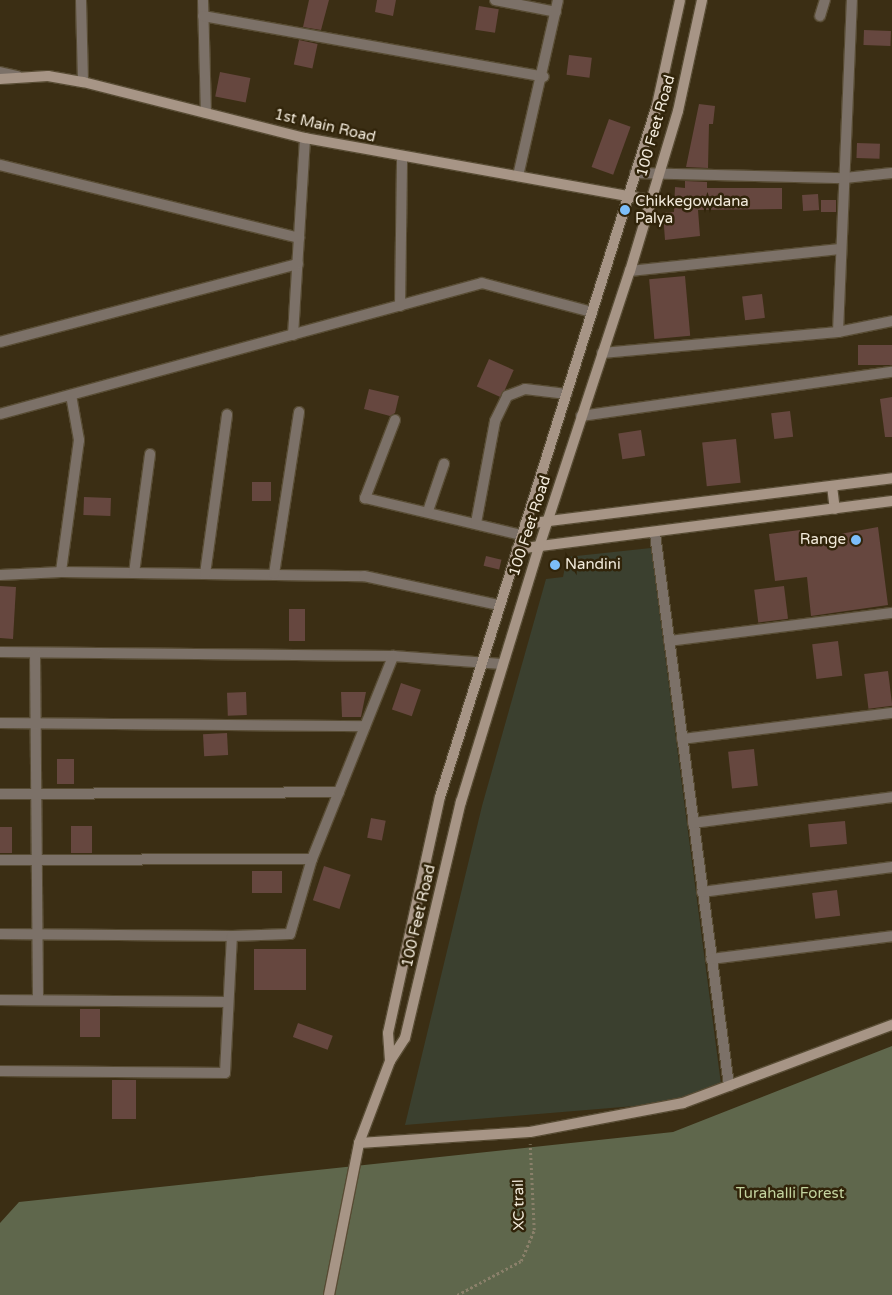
<!DOCTYPE html>
<style>
body{margin:0}
#map{position:relative;width:892px;height:1295px;overflow:hidden;background:#3b2e14;font-family:"Varela Round",sans-serif}
div>[style]{position:absolute}
.green>*{inset:0;background:#3b402f}
.forest>*{inset:0;background:#5f674c}
.building>*{inset:0;background:#66473f;transform-origin:0 0}
.path>*{height:2.5px;margin-top:-1.25px;transform-origin:0;background:repeating-linear-gradient(90deg,#8a806a 0 2.5px,transparent 0 5px)}
.roads{filter:drop-shadow(1px 0 #584c34) drop-shadow(-1px 0 #584c34) drop-shadow(0 1px #584c34) drop-shadow(0 -1px #584c34)}
.street>*{height:10px;margin:-5px;padding:0 5px;transform-origin:5px;border-radius:5px;background:#7c7168}
.secondary>*{height:10px;margin:-5px;padding:0 5px;transform-origin:5px;border-radius:5px;background:#a79586}
.dots>*{width:14px;height:14px;translate:-50% -50%;box-sizing:border-box;border:2px solid #31240a;border-radius:50%}
span{translate:-50% -50%;white-space:nowrap;text-align:center;line-height:1.15;-webkit-text-stroke:5px #31240a;paint-order:stroke}
.street-label{font-size:15px;color:#f2eadb}
.poi-label{font-size:15px;color:#f2eadb}
.left{translate:0 -50%;text-align:left}
.right{translate:-100% -50%;text-align:right}
.park-label{font-size:15px;color:#c3d39e}
</style>
<div id="map">
<div class="green">
<i style="clip-path:polygon(651px 548px,721px 1084px,671px 1103px,405px 1125px,482px 806px,546px 579px,563px 577px,567px 557px)"></i>
</div>
<div class="forest">
<i style="clip-path:polygon(892px 1046px,892px 1295px,0 1295px,0 1223px,19px 1202px,673px 1132px)"></i>
</div>
<div class="building">
<i style="clip-path:polygon(309px 0,329px 0,321px 30px,303px 27px)"></i>
<i style="clip-path:polygon(377px 0,396px 0,393px 16px,375px 12px)"></i>
<i style="left:479px;top:6px;width:20px;height:24px;rotate:9deg"></i>
<i style="left:864px;top:30px;width:27px;height:15px;rotate:2deg"></i>
<i style="left:299px;top:40px;width:19px;height:25px;rotate:12deg"></i>
<i style="left:569px;top:55px;width:23px;height:20px;rotate:7deg"></i>
<i style="left:220px;top:72px;width:31px;height:25px;rotate:11deg"></i>
<i style="clip-path:polygon(699px 104px,715px 106px,713px 124px,709px 124px,708px 168px,686px 167px)"></i>
<i style="left:609px;top:119px;width:23px;height:51px;rotate:20deg"></i>
<i style="left:857px;top:143px;width:23px;height:15px;rotate:2deg"></i>
<i style="clip-path:polygon(685px 181px,707px 182px,707px 188px,782px 188px,782px 209px,698px 210px,700px 236px,665px 240px,663px 213px,674px 212px,675px 187px,685px 188px)"></i>
<i style="left:818px;top:194px;width:16px;height:16px;rotate:86deg"></i>
<i style="left:836px;top:200px;width:12px;height:15px;rotate:90deg"></i>
<i style="left:685px;top:276px;width:60px;height:36px;rotate:85deg"></i>
<i style="left:762px;top:294px;width:24px;height:20px;rotate:83deg"></i>
<i style="left:892px;top:345px;width:20px;height:34px;rotate:90deg"></i>
<i style="left:489px;top:359px;width:27px;height:30px;rotate:24deg"></i>
<i style="clip-path:polygon(369px 389px,399px 396px,395px 413px,390px 416px,364px 409px)"></i>
<i style="clip-path:polygon(892px 397px,892px 437px,885px 437px,880px 399px)"></i>
<i style="left:790px;top:411px;width:26px;height:19px;rotate:83deg"></i>
<i style="left:641px;top:430px;width:26px;height:23px;rotate:81deg"></i>
<i style="left:736px;top:439px;width:44px;height:34px;rotate:84deg"></i>
<i style="left:252px;top:482px;width:19px;height:19px"></i>
<i style="left:84px;top:497px;width:27px;height:18px;rotate:2deg"></i>
<i style="clip-path:polygon(878px 527px,888px 605px,811px 616px,807px 577px,775px 581px,769px 534px,800px 530px,802px 541px)"></i>
<i style="left:486px;top:556px;width:16px;height:10px;rotate:14deg"></i>
<i style="clip-path:polygon(0 586px,16px 587px,13px 639px,0 638px)"></i>
<i style="left:784px;top:586px;width:33px;height:30px;rotate:83deg"></i>
<i style="left:289px;top:609px;width:16px;height:32px"></i>
<i style="left:838px;top:641px;width:35px;height:26px;rotate:83deg"></i>
<i style="left:888px;top:671px;width:35px;height:24px;rotate:83deg"></i>
<i style="left:401px;top:683px;width:21px;height:28px;rotate:19deg"></i>
<i style="left:246px;top:692px;width:23px;height:19px;rotate:88deg"></i>
<i style="clip-path:polygon(341px 692px,366px 692px,361px 717px,342px 717px)"></i>
<i style="left:227px;top:733px;width:22px;height:24px;rotate:87deg"></i>
<i style="left:754px;top:749px;width:37px;height:26px;rotate:84deg"></i>
<i style="left:57px;top:759px;width:17px;height:25px"></i>
<i style="left:371px;top:818px;width:15px;height:20px;rotate:11deg"></i>
<i style="left:845px;top:821px;width:23px;height:37px;rotate:85deg"></i>
<i style="left:71px;top:826px;width:21px;height:27px"></i>
<i style="left:0;top:827px;width:12px;height:26px"></i>
<i style="left:324px;top:866px;width:28px;height:36px;rotate:18deg"></i>
<i style="left:252px;top:871px;width:30px;height:22px"></i>
<i style="left:837px;top:890px;width:26px;height:25px;rotate:83deg"></i>
<i style="left:254px;top:949px;width:52px;height:41px"></i>
<i style="left:80px;top:1009px;width:20px;height:28px"></i>
<i style="left:298px;top:1023px;width:37px;height:15px;rotate:20deg"></i>
<i style="left:112px;top:1080px;width:24px;height:39px"></i>
</div>
<div class="path">
<i style="left:457px;top:1295px;width:72px;rotate:-28deg"></i>
<i style="left:521px;top:1261px;width:34px;rotate:-67deg"></i>
<i style="left:534px;top:1230px;width:86px;rotate:-92.7deg"></i>
</div>
<div class="roads">
<div class="street">
<i style="left:81px;top:0;width:82px;rotate:88.6deg"></i>
<i style="left:203px;top:0;width:113px;rotate:88.5deg"></i>
<i style="left:495px;top:0;width:62px;rotate:11.1deg"></i>
<i style="left:203px;top:16px;width:346px;rotate:10.1deg"></i>
<i style="left:820px;top:16px;width:17px;rotate:-73deg"></i>
<i style="left:0;top:72px;width:18px;rotate:13deg"></i>
<i style="left:0;top:165px;width:308px;rotate:13.7deg"></i>
<i style="left:635px;top:173px;width:210px;rotate:1.4deg"></i>
<i style="left:845px;top:178px;width:47px;rotate:-6.1deg"></i>
<i style="left:518px;top:176px;width:180px;rotate:-77.2deg"></i>
<i style="left:630px;top:271px;width:211px;rotate:-6deg"></i>
<i style="left:400px;top:306px;width:148px;rotate:-89.2deg"></i>
<i style="left:838px;top:332px;width:332px;rotate:-87.6deg"></i>
<i style="left:293px;top:335px;width:197px;rotate:-86.5deg"></i>
<i style="left:0;top:342px;width:308px;rotate:-14.7deg"></i>
<i style="left:602px;top:353px;width:237px;rotate:-5.1deg"></i>
<i style="left:838px;top:332px;width:55px;rotate:-11.5deg"></i>
<i style="left:71px;top:395px;width:46px;rotate:79.9deg"></i>
<i style="left:79px;top:440px;width:133px;rotate:97.8deg"></i>
<i style="left:61px;top:572px;width:303px;rotate:0.8deg"></i>
<i style="left:364px;top:576px;width:137px;rotate:12.2deg"></i>
<i style="left:0;top:414px;width:499px;rotate:-15.2deg"></i>
<i style="left:482px;top:283px;width:114px;rotate:14.8deg"></i>
<i style="left:581px;top:416px;width:314px;rotate:-8.1deg"></i>
<i style="left:395px;top:420px;width:84px;rotate:111deg"></i>
<i style="left:365px;top:498px;width:160px;rotate:13.3deg"></i>
<i style="left:428px;top:511px;width:50px;rotate:-71.2deg"></i>
<i style="left:476px;top:523px;width:104px;rotate:-79.4deg"></i>
<i style="left:495px;top:421px;width:28px;rotate:-64deg"></i>
<i style="left:507px;top:396px;width:19px;rotate:-21deg"></i>
<i style="left:525px;top:389px;width:42px;rotate:6.8deg"></i>
<i style="left:655px;top:534px;width:557px;rotate:82.36deg"></i>
<i style="left:134px;top:573px;width:120px;rotate:-82.3deg"></i>
<i style="left:205px;top:574px;width:161px;rotate:-82.1deg"></i>
<i style="left:274px;top:574px;width:164px;rotate:-81.2deg"></i>
<i style="left:0;top:575px;width:61px;rotate:-2.8deg"></i>
<i style="left:669px;top:641px;width:225px;rotate:-7.2deg"></i>
<i style="left:0;top:652px;width:393px;rotate:0.6deg"></i>
<i style="left:393px;top:656px;width:109px;rotate:4.2deg"></i>
<i style="left:35px;top:653px;width:347px;rotate:89.5deg"></i>
<i style="left:0;top:723px;width:365px;rotate:0.5deg"></i>
<i style="left:682px;top:739px;width:212px;rotate:-7.1deg"></i>
<i style="left:0;top:794px;width:339px;rotate:-0.3deg"></i>
<i style="left:693px;top:823px;width:201px;rotate:-7.4deg"></i>
<i style="left:0;top:860px;width:312px;rotate:-0.2deg"></i>
<i style="left:702px;top:892px;width:192px;rotate:-7.5deg"></i>
<i style="left:0;top:934px;width:232px;rotate:0.5deg"></i>
<i style="left:711px;top:959px;width:182px;rotate:-7.2deg"></i>
<i style="left:0;top:1000px;width:226px;rotate:0.5deg"></i>
<i style="left:0;top:1071px;width:225px;rotate:0.5deg"></i>
<i style="left:225px;top:1073px;width:137px;rotate:-87.1deg"></i>
<i style="left:232px;top:936px;width:58px;rotate:-2deg"></i>
<i style="left:290px;top:934px;width:78px;rotate:-73.7deg"></i>
<i style="left:312px;top:859px;width:219px;rotate:-68.2deg"></i>
</div>
<div class="secondary">
<i style="left:0;top:79px;width:48px;rotate:-3.6deg"></i>
<i style="left:48px;top:76px;width:36px;rotate:10deg"></i>
<i style="left:83px;top:82px;width:229px;rotate:14.2deg"></i>
<i style="left:305px;top:138px;width:351px;rotate:10.2deg"></i>
<i style="left:832px;top:486px;width:23px;rotate:83deg"></i>
<i style="left:525px;top:524px;width:370px;rotate:-7.1deg"></i>
<i style="left:517px;top:549px;width:378px;rotate:-7.3deg"></i>
<i style="left:390px;top:1061px;width:28px;rotate:-94deg"></i>
<i style="left:388px;top:1033px;width:242px;rotate:-77.6deg"></i>
<i style="left:440px;top:797px;width:725px;rotate:-72.59deg"></i>
<i style="left:657px;top:105px;width:107px;rotate:-77.6deg"></i>
<i style="left:359px;top:1143px;width:171px;rotate:-3.7deg"></i>
<i style="left:530px;top:1132px;width:156px;rotate:-10.7deg"></i>
<i style="left:683px;top:1103px;width:223px;rotate:-20.5deg"></i>
<i style="left:329px;top:1295px;width:155px;rotate:-78.8deg"></i>
<i style="left:359px;top:1143px;width:88px;rotate:-69.3deg"></i>
<i style="left:390px;top:1061px;width:27px;rotate:-57deg"></i>
<i style="left:405px;top:1038px;width:243px;rotate:-76.7deg"></i>
<i style="left:461px;top:802px;width:267px;rotate:-73deg"></i>
<i style="left:539px;top:547px;width:291px;rotate:-71.8deg"></i>
<i style="left:630px;top:271px;width:167px;rotate:-73.3deg"></i>
<i style="left:678px;top:111px;width:114px;rotate:-77.8deg"></i>
</div>
</div>
<div class="dots">
<i style="left:625px;top:210px;background:#7cbef9"></i>
<i style="left:856px;top:540px;background:#7cbef9"></i>
<i style="left:555px;top:565px;background:#7cbef9"></i>
</div>
<div class="street-label">
<span style="left:325px;top:126px;rotate:13deg">1st Main Road</span>
<span style="left:656px;top:126px;rotate:-74deg">100 Feet Road</span>
<span style="left:530px;top:526px;rotate:-72deg">100 Feet Road</span>
<span style="left:419px;top:916px;rotate:-77deg">100 Feet Road</span>
<span style="left:519px;top:1205px;rotate:-91deg">XC trail</span>
</div>
<div class="poi-label">
<span class="left" style="left:635px;top:210px">Chikkegowdana<br>Palya</span>
<span class="right" style="left:846px;top:540px">Range</span>
<span class="left" style="left:565px;top:565px">Nandini</span>
</div>
<div class="park-label">
<span style="left:790px;top:1194px">Turahalli Forest</span>
</div>
</div>
